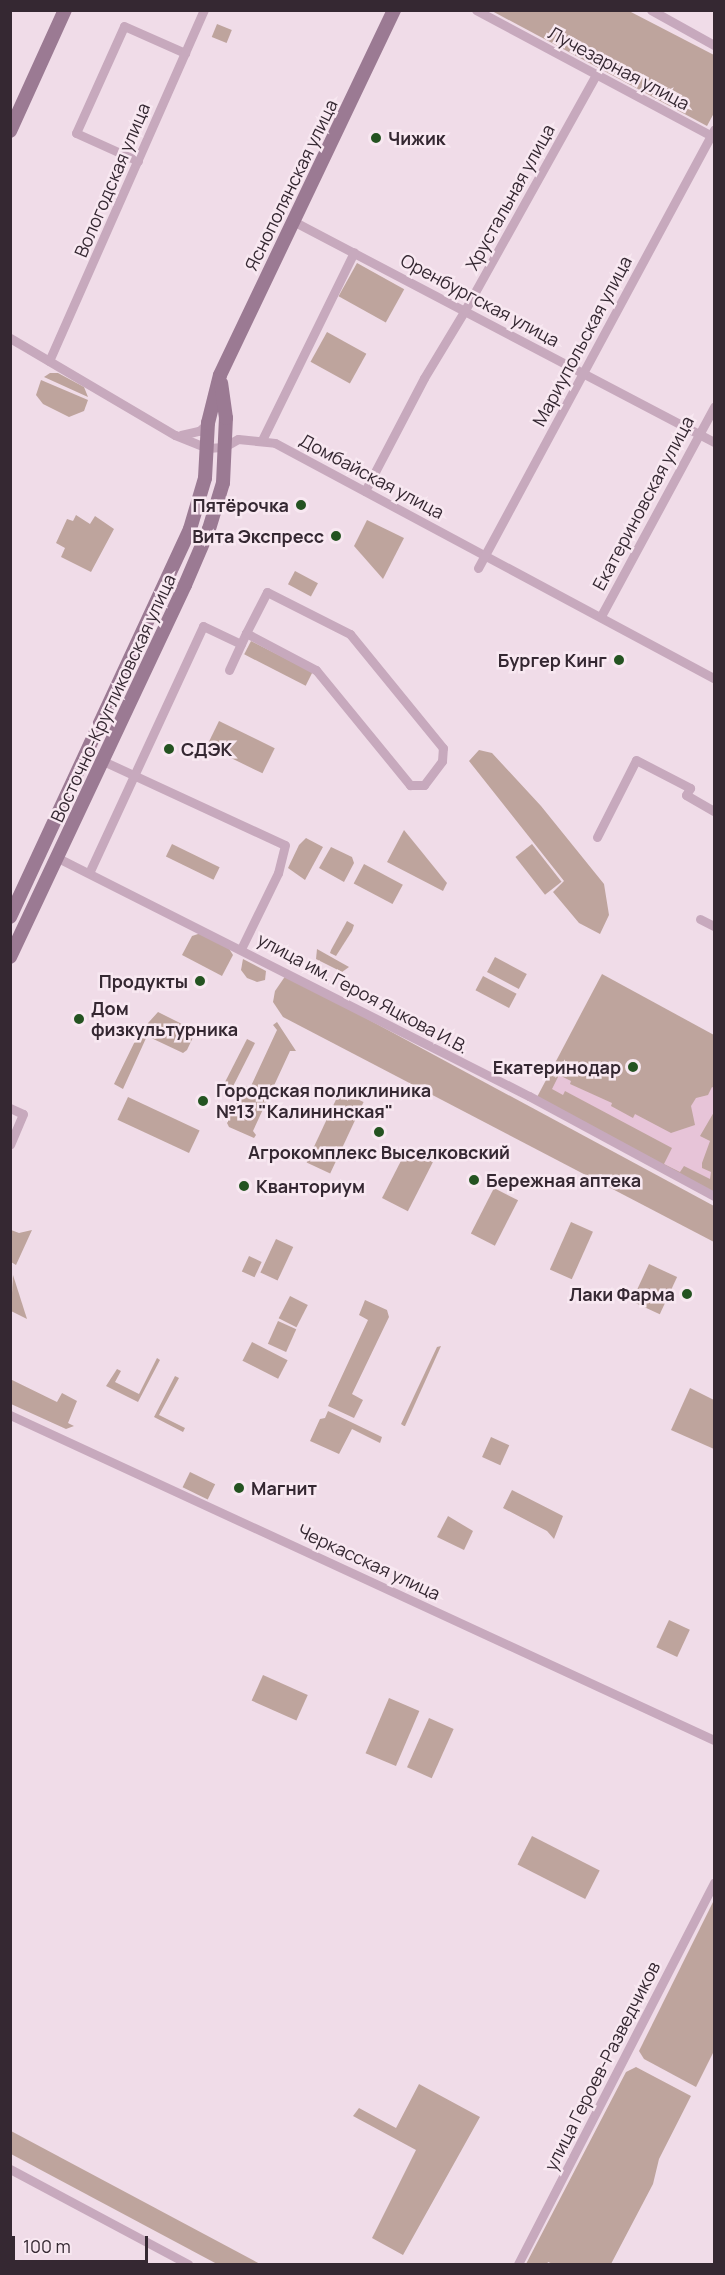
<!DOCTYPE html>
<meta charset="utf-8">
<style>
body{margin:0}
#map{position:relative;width:725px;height:2275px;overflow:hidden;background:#f0dce8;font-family:Manrope,sans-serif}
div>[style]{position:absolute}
.green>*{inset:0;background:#bea49d;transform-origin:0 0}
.plaza>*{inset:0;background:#e7c4d8}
.street>*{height:9px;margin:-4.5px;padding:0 4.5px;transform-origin:4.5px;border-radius:4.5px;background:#c7a9bd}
.secondary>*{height:14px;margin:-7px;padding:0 7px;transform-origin:7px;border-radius:7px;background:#9b7a93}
.dots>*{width:16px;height:16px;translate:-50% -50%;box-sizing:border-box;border:3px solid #f8e8f1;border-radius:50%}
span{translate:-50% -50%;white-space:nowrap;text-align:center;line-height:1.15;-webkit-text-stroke:5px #f8e8f1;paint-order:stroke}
.street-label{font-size:18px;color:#352832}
.poi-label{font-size:18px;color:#352832;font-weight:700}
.left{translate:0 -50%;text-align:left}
.right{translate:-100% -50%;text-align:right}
.frame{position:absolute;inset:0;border:12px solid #352832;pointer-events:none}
.scale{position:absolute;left:12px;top:2236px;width:136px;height:27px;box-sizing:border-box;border:3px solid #352832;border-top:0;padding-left:8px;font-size:18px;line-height:21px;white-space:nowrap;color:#352832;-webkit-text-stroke:4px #f8e8f1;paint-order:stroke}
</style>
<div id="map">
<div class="green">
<i style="clip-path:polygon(492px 11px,629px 11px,714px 55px,714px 113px,707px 126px)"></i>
<i style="left:217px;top:24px;width:16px;height:14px;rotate:22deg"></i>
<i style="left:357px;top:263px;width:54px;height:38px;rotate:29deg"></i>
<i style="left:327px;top:332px;width:45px;height:34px;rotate:29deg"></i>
<i style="clip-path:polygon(50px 373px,58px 373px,84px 387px,88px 397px,44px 377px)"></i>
<i style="clip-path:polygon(41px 380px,88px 400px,84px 411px,69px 417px,43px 404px,36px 395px)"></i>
<i style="clip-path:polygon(76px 515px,90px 524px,95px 516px,114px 529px,91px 572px,61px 557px,65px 548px,56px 543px,67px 519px,73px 521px)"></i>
<i style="clip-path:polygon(367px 520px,404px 538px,383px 579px,354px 546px)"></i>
<i style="left:295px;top:571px;width:26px;height:15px;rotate:28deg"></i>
<i style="left:251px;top:641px;width:69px;height:15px;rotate:27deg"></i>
<i style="left:219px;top:721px;width:62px;height:28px;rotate:26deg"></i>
<i style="clip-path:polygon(479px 750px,492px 753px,541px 806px,604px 884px,609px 915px,600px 934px,579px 923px,553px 892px,564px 881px,469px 761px)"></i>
<i style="clip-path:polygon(404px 830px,447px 883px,443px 891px,387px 862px)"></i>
<i style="clip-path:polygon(306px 838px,323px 847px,305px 880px,288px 868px,299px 845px)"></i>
<i style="left:172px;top:844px;width:53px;height:14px;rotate:26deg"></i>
<i style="left:532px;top:844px;width:48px;height:21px;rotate:52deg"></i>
<i style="clip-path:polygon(331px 847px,352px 857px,354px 863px,344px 882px,319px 868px)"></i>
<i style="left:364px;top:864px;width:44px;height:22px;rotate:28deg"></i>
<i style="clip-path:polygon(347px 921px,354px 925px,352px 931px,336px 956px,330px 953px,331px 950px)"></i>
<i style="clip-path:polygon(201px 933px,228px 947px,233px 955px,222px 976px,182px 955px,192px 936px)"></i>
<i style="clip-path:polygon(317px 949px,349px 967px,342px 972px,316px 959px)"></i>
<i style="left:495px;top:957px;width:36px;height:17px;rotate:28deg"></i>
<i style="clip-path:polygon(243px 959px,266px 971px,265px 980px,257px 982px,247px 978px,241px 970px)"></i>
<i style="clip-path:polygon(602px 974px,714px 1035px,714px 1195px,536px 1099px)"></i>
<i style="clip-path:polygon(286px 975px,714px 1206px,714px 1242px,283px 1017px,273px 1002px,275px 991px)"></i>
<i style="left:483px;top:976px;width:38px;height:16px;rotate:28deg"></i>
<i style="clip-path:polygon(158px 1012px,196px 1031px,187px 1050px,183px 1053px,147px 1036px,123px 1089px,114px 1084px,139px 1033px)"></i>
<i style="clip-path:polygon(277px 1022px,296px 1051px,290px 1051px,253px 1131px,256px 1135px,254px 1138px,229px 1127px,227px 1123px,244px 1087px,251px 1086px,277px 1030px,273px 1025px)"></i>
<i style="left:247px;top:1039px;width:9px;height:52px;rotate:27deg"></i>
<i style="left:340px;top:1091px;width:26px;height:79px;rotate:25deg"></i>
<i style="left:128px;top:1097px;width:79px;height:25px;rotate:25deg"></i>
<i style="left:407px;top:1149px;width:29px;height:55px;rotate:27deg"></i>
<i style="left:494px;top:1188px;width:27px;height:51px;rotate:27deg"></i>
<i style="left:571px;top:1222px;width:24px;height:52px;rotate:24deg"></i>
<i style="clip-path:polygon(11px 1230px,19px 1233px,32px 1230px,16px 1265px,11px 1262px)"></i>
<i style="left:276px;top:1239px;width:19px;height:37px;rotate:25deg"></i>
<i style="left:249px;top:1256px;width:14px;height:17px;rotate:25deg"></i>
<i style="left:649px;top:1264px;width:31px;height:41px;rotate:25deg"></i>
<i style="clip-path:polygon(13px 1275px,27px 1319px,11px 1311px)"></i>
<i style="left:290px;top:1296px;width:20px;height:25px;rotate:27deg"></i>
<i style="clip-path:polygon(365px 1300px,387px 1310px,389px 1317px,352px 1394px,363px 1400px,354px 1418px,328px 1406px,368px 1320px,359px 1315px)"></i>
<i style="left:278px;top:1321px;width:20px;height:25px;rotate:24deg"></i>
<i style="left:252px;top:1342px;width:40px;height:21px;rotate:27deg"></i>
<i style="clip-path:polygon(441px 1346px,405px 1426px,404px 1426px,401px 1424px,437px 1347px)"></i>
<i style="clip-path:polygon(157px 1358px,160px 1360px,138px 1402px,106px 1386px,117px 1369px,121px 1371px,115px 1382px,139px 1394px)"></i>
<i style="clip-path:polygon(175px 1376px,179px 1378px,159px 1415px,185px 1428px,183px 1432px,154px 1417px)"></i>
<i style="clip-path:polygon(10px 1379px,57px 1402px,62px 1393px,77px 1401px,68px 1423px,74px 1426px,66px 1429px,11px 1404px)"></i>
<i style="clip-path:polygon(690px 1388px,714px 1400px,714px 1449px,671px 1430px)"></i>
<i style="clip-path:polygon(328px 1411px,382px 1437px,380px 1443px,352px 1429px,339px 1454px,310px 1441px,320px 1419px,325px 1418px)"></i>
<i style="left:491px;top:1437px;width:20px;height:22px;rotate:24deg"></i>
<i style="left:190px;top:1472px;width:28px;height:17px;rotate:26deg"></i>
<i style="clip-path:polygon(512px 1490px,563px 1516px,554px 1539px,547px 1531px,503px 1508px)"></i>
<i style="clip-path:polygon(448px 1516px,473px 1531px,464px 1550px,437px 1537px)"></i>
<i style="left:669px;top:1620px;width:23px;height:30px;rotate:25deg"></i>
<i style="left:263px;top:1675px;width:49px;height:28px;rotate:24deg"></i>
<i style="left:389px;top:1698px;width:33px;height:60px;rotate:23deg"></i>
<i style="left:429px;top:1718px;width:27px;height:54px;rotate:24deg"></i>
<i style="left:532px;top:1836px;width:76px;height:32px;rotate:27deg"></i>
<i style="clip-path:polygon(714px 1900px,714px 2051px,696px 2087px,644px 2059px,639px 2051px)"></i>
<i style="clip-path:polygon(636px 2067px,691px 2096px,659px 2159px,653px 2184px,611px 2264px,553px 2264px,548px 2262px,547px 2264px,526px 2264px,626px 2072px)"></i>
<i style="clip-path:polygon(419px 2084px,480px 2117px,403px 2255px,372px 2238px,416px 2150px,353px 2116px,359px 2108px,396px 2128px)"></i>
<i style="clip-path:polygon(10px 2131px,11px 2131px,260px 2264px,217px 2264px,11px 2154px)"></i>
</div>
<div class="plaza">
<i style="clip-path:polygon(559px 1075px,571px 1081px,570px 1084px,612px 1103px,611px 1106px,633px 1118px,635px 1114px,671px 1133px,695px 1125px,691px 1106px,696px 1098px,708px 1095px,712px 1087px,714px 1088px,714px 1112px,700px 1136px,710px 1141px,702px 1163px,702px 1168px,711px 1172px,710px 1179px,684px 1166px,680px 1172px,664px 1164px,672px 1148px,565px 1091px,563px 1095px,552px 1089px)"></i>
</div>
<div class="street">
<i style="left:476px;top:10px;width:270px;rotate:28.1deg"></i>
<i style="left:651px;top:10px;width:72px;rotate:29.1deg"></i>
<i style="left:138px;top:161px;width:68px;rotate:-155.7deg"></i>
<i style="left:76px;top:133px;width:117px;rotate:-65.8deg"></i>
<i style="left:124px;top:26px;width:67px;rotate:23.9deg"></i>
<i style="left:293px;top:221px;width:475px;rotate:27.7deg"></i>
<i style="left:10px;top:338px;width:191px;rotate:30.5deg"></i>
<i style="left:175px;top:435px;width:35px;rotate:22deg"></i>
<i style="left:208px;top:448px;width:16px;rotate:-4deg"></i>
<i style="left:224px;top:447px;width:16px;rotate:-30deg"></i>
<i style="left:238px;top:439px;width:37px;rotate:6deg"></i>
<i style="left:275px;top:443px;width:498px;rotate:28.2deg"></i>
<i style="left:49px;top:361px;width:384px;rotate:-66.2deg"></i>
<i style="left:181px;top:435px;width:18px;rotate:-13deg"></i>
<i style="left:199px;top:431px;width:12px;rotate:-42deg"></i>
<i style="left:262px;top:440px;width:209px;rotate:-63.9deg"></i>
<i style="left:365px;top:491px;width:127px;rotate:-62.4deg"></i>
<i style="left:424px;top:378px;width:79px;rotate:-58.9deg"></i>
<i style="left:465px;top:310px;width:269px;rotate:-60.9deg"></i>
<i style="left:478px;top:568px;width:498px;rotate:-61.7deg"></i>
<i style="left:601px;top:616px;width:238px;rotate:-61.6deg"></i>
<i style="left:229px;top:670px;width:41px;rotate:-65.3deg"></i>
<i style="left:246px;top:633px;width:79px;rotate:27.9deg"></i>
<i style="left:316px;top:670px;width:149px;rotate:50.7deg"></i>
<i style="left:410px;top:785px;width:14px"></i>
<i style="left:424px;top:785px;width:30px;rotate:-53deg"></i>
<i style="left:442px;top:761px;width:13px;rotate:-86deg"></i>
<i style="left:443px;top:748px;width:147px;rotate:-129.2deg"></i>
<i style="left:350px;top:634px;width:93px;rotate:-153.2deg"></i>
<i style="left:267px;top:592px;width:46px;rotate:117.1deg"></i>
<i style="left:103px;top:761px;width:200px;rotate:24.8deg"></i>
<i style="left:285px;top:845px;width:29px;rotate:104deg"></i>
<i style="left:278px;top:873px;width:85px;rotate:116deg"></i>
<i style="left:597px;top:837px;width:86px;rotate:-63.1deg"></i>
<i style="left:636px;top:760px;width:61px;rotate:27.4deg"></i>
<i style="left:690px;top:788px;width:8px;rotate:120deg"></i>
<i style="left:686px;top:795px;width:32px;rotate:30deg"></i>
<i style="left:58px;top:858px;width:528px;rotate:26.81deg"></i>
<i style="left:529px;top:1096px;width:210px;rotate:28.4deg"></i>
<i style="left:89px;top:873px;width:272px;rotate:-65.2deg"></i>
<i style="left:203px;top:626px;width:42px;rotate:25.3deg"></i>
<i style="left:700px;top:919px;width:16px;rotate:27deg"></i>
<i style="left:10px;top:1108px;width:14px;rotate:25deg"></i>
<i style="left:23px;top:1114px;width:33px;rotate:113deg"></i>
<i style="left:10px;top:1415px;width:775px;rotate:24.78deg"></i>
<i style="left:10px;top:2169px;width:202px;rotate:28.1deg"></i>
<i style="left:518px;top:2264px;width:429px;rotate:-62.8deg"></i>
</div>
<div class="secondary">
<i style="left:10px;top:131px;width:133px;rotate:-65.6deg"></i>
<i style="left:10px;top:917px;width:428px;rotate:-65.1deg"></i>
<i style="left:190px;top:529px;width:53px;rotate:-73.6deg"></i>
<i style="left:205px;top:478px;width:55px;rotate:-86.9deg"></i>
<i style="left:208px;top:423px;width:49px;rotate:-76deg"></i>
<i style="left:220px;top:375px;width:404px;rotate:-64.5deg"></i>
<i style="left:10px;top:957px;width:411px;rotate:-64.8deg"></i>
<i style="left:185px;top:585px;width:61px;rotate:-66.8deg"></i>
<i style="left:209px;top:529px;width:48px;rotate:-73.1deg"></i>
<i style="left:223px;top:483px;width:65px;rotate:-87.4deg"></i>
<i style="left:226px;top:418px;width:35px;rotate:-98deg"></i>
</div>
<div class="dots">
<i style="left:376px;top:138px;background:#245321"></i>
<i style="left:301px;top:505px;background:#245321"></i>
<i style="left:336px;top:536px;background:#245321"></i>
<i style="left:619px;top:660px;background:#245321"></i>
<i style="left:169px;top:749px;background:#245321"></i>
<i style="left:200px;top:981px;background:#245321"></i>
<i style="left:79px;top:1019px;background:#245321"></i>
<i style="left:633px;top:1067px;background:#245321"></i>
<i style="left:203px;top:1101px;background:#245321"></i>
<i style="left:379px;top:1132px;background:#245321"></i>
<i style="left:474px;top:1180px;background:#245321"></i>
<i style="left:244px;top:1186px;background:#245321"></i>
<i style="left:687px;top:1294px;background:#245321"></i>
<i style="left:239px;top:1488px;background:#245321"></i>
</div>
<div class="street-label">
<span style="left:619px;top:68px;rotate:28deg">Лучезарная улица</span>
<span style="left:112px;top:180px;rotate:-67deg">Вологодская улица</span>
<span style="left:291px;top:185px;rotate:-64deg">Яснополянская улица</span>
<span style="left:510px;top:197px;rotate:-61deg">Хрустальная улица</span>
<span style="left:480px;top:300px;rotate:28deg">Оренбургская улица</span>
<span style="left:582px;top:341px;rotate:-62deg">Мариупольская улица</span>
<span style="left:372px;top:476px;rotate:28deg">Домбайская улица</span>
<span style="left:643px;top:503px;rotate:-62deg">Екатериновская улица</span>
<span style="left:113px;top:698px;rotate:-65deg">Восточно-Кругликовская улица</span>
<span style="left:363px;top:993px;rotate:28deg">улица им. Героя Яцкова И.В.</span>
<span style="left:369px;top:1562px;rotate:25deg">Черкасская улица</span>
<span style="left:602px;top:2066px;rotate:-63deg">улица Героев-Разведчиков</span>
</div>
<div class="poi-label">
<span class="left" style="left:388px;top:138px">Чижик</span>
<span class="right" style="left:289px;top:505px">Пятёрочка</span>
<span class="right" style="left:324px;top:536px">Вита Экспресс</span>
<span class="right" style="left:607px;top:660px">Бургер Кинг</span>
<span class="left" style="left:181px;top:749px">СДЭК</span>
<span class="right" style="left:188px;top:981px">Продукты</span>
<span class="left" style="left:91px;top:1019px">Дом<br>физкультурника</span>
<span class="right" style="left:621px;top:1067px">Екатеринодар</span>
<span class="left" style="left:216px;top:1101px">Городская поликлиника<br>№13 "Калининская"</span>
<span style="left:379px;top:1152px">Агрокомплекс Выселковский</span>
<span class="left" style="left:486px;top:1180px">Бережная аптека</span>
<span class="left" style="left:256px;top:1186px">Кванториум</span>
<span class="right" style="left:675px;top:1294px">Лаки Фарма</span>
<span class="left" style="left:251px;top:1488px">Магнит</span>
</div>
<div class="frame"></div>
<div class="scale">100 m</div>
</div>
